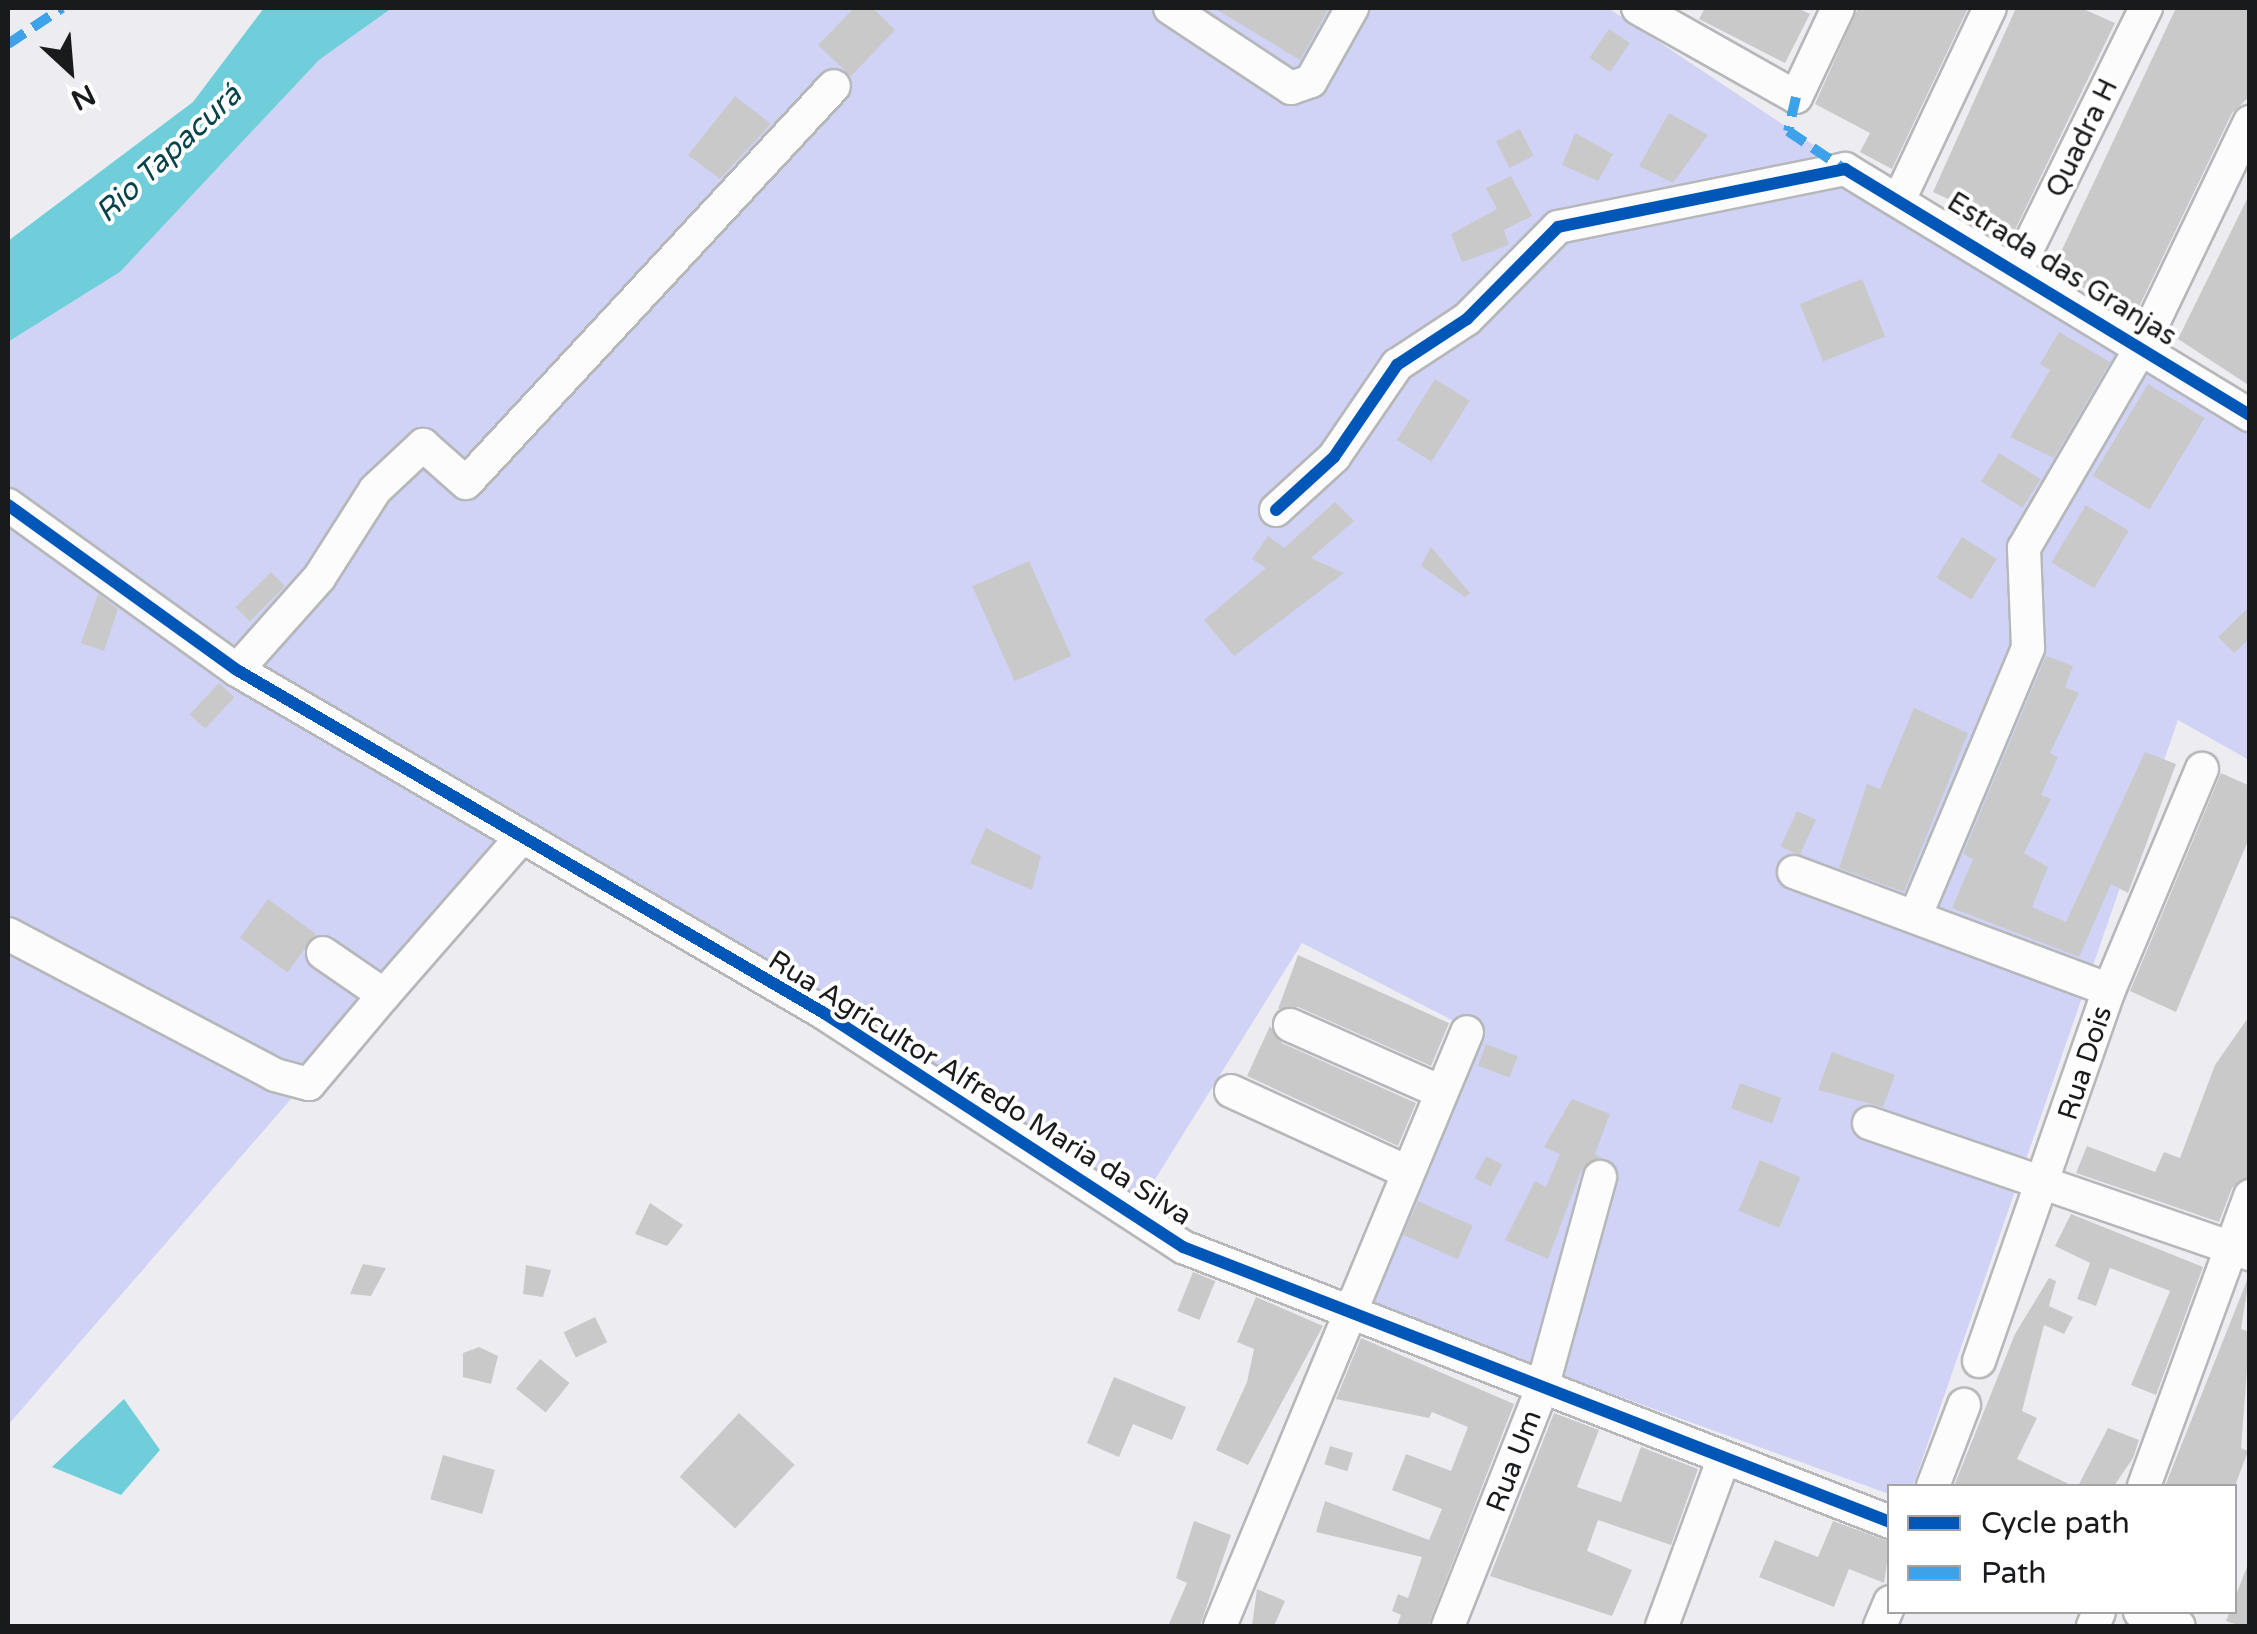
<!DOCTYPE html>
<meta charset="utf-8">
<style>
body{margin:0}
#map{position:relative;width:2257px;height:1634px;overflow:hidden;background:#ededf1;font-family:"Varela Round",sans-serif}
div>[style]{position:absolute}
.green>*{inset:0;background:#d0d3f6}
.water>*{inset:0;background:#70cedb}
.building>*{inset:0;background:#cac9ca;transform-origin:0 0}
.roads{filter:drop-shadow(2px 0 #b6b7b9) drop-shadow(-2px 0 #b6b7b9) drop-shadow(0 2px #b6b7b9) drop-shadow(0 -2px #b6b7b9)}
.minor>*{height:32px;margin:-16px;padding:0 16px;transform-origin:16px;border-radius:16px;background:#fcfcfd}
.quiet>*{height:10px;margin-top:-5px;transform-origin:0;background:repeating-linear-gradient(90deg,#3da2ea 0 20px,transparent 0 30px)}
.cycleway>*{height:12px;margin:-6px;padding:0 6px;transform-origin:6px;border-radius:6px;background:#0057b8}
span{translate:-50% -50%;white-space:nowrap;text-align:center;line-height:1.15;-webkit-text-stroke:8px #fff;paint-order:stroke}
.street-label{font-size:28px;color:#191a1c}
.water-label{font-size:30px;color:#06434b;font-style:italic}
.frame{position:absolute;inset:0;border:10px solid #191a1c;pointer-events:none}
.legend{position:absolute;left:1887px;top:1484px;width:350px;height:130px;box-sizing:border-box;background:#fff;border:2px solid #a3a3a4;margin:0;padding:12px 18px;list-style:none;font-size:30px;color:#191a1c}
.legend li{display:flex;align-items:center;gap:20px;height:50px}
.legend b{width:50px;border:2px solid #a3a3a4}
.north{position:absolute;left:20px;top:20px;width:100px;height:100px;-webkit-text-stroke:8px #fff;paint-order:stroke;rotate:154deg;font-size:28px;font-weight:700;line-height:40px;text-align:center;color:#191a1c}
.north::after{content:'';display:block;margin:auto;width:35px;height:45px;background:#191a1c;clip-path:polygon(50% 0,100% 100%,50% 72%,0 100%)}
</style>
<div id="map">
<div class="green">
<i style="clip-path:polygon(392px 8px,1608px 8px,2249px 435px,2249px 760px,2178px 720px,1913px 1486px,1890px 1486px,1889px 1494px,1364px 1304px,1477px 1033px,1302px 943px,1141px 1202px,528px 826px,8px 1425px,8px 342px,120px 272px,319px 60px)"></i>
</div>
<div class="water">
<i style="clip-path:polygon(264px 8px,392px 8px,319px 60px,120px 272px,8px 342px,8px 241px,193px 102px)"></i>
<i style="clip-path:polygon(124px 1399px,160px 1450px,121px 1495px,52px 1467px)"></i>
</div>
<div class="building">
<i style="clip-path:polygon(854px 8px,873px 8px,895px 30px,851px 76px,818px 45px)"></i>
<i style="clip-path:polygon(1214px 8px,1329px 8px,1300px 60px)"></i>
<i style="clip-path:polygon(1705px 8px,1798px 8px,1810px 14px,1785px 63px,1699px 19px)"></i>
<i style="clip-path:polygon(1858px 8px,1968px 8px,1892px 169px,1860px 152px,1870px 133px,1815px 104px)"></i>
<i style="clip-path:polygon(2016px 8px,2081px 8px,2115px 23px,2015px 230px,1933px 192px)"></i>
<i style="clip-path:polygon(2176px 8px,2250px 8px,2250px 96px,2232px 113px,2135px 315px,2052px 271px)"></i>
<i style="left:1609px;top:29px;width:25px;height:35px;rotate:34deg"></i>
<i style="clip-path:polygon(735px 96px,771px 124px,720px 179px,688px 155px)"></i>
<i style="clip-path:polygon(1669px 113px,1708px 135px,1673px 183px,1639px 166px)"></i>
<i style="left:1520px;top:129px;width:30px;height:27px;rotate:63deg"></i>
<i style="clip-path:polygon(1575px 133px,1613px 154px,1598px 181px,1562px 165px)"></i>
<i style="clip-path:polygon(1511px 176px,1532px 216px,1504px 230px,1509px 245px,1462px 262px,1451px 234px,1497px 209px,1486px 188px)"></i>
<i style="clip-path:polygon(2250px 193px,2250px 386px,2178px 339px)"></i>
<i style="left:1862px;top:279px;width:62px;height:67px;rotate:68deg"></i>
<i style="clip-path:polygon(2059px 332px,2110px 362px,2054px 458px,2010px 437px,2050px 370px,2040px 364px)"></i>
<i style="left:1435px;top:379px;width:41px;height:72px;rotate:32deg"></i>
<i style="left:2148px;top:384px;width:66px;height:107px;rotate:31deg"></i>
<i style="left:1999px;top:453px;width:49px;height:34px;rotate:32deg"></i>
<i style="clip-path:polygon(1335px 502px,1354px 521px,1311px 558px,1344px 573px,1234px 656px,1204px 620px,1266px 568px,1252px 559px,1268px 536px,1284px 548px)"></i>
<i style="left:2086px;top:505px;width:50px;height:67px;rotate:31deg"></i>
<i style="left:1962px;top:537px;width:41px;height:48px;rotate:32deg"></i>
<i style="clip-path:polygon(1431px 547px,1470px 593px,1465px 597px,1421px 566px)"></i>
<i style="left:1029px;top:561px;width:104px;height:62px;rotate:66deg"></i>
<i style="left:271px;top:572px;width:20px;height:50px;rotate:45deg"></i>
<i style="clip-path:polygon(98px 594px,118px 609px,104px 651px,81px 643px)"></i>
<i style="clip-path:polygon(2250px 606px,2250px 638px,2234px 653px,2218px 637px)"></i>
<i style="clip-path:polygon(2046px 656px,2073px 666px,2065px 687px,2079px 693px,2050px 753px,2058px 757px,2041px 795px,2051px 799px,2024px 853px,2048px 867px,2032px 907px,2066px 922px,2145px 752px,2176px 764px,2128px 893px,2111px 884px,2079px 957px,1952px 908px,1973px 859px,1963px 854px)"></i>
<i style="left:219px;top:683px;width:21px;height:43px;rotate:43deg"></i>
<i style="clip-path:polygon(1914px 708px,1968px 733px,1904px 892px,1839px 868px,1867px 784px,1880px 789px)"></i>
<i style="clip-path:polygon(2221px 773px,2250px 786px,2250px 836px,2176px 1012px,2130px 991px)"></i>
<i style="left:1797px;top:811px;width:21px;height:39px;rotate:25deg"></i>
<i style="clip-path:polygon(986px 828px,1041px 856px,1032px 890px,970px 863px)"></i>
<i style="left:268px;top:899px;width:59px;height:48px;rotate:36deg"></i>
<i style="clip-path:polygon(1298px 955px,1449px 1023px,1431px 1066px,1298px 1007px,1278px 1009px)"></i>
<i style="clip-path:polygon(2250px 1015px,2250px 1176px,2232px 1188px,2219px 1222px,2076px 1173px,2087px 1146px,2155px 1172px,2164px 1152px,2180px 1158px,2215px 1065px)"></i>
<i style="clip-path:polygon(1270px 1026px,1282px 1043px,1416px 1103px,1398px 1146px,1247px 1076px)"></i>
<i style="left:1486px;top:1044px;width:34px;height:23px;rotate:21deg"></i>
<i style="clip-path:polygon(1832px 1052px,1895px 1075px,1883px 1107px,1818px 1090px)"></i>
<i style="left:1740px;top:1083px;width:44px;height:27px;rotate:20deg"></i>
<i style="clip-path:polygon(1572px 1099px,1610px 1114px,1595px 1154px,1602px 1158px,1581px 1171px,1548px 1259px,1505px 1240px,1535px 1181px,1546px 1187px,1560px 1154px,1544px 1147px)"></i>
<i style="left:1486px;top:1156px;width:18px;height:25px;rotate:27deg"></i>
<i style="left:1760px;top:1160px;width:44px;height:55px;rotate:23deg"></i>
<i style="left:1418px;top:1201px;width:60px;height:37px;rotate:24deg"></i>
<i style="clip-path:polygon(650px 1203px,683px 1225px,667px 1246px,635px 1234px)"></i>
<i style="clip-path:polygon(2071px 1214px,2203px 1267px,2156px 1395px,2131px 1385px,2170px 1291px,2110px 1268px,2096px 1306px,2077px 1299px,2090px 1263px,2055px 1246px)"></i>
<i style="clip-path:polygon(363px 1264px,386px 1268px,371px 1296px,350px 1294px)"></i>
<i style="clip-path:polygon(526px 1265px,551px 1270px,543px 1297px,523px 1294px)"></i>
<i style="left:1193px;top:1272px;width:24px;height:42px;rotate:22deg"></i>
<i style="clip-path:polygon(2250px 1273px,2241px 1329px,2250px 1332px,2241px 1448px,2248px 1451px,2235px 1486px,2165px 1486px)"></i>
<i style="clip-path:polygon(2049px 1278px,2056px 1281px,2049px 1306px,2073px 1317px,2064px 1334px,2044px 1325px,2022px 1411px,2037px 1418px,2017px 1459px,2073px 1486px,1954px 1486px,2015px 1334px)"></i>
<i style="clip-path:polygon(1256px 1297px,1323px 1326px,1248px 1465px,1216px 1450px,1247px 1382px,1254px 1349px,1237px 1342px)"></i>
<i style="left:595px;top:1317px;width:28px;height:35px;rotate:64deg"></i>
<i style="clip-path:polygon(1361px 1338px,1514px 1404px,1428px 1626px,1397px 1626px,1401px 1615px,1392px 1611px,1398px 1594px,1408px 1598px,1422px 1557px,1316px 1532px,1325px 1501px,1429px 1540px,1442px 1509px,1392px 1490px,1406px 1454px,1451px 1471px,1468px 1427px,1432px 1412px,1429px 1418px,1336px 1399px)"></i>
<i style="clip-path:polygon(479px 1347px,498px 1356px,491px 1384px,463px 1377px,463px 1353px)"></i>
<i style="left:540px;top:1359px;width:38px;height:38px;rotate:39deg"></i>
<i style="clip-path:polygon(1114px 1377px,1186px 1407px,1172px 1440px,1133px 1424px,1119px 1457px,1087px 1443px)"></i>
<i style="left:739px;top:1413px;width:76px;height:87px;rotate:43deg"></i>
<i style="clip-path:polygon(1554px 1413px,1599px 1430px,1577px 1487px,1621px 1502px,1641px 1447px,1698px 1469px,1671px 1545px,1598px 1520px,1587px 1551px,1632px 1570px,1612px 1616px,1490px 1576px)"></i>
<i style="clip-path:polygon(2108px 1428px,2139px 1440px,2133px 1458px,2114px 1486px,2078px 1486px)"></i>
<i style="left:1330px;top:1446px;width:24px;height:19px;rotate:17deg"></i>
<i style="left:443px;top:1455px;width:54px;height:46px;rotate:16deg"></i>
<i style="clip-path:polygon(1194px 1521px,1231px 1535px,1200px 1626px,1168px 1626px,1187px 1583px,1176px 1578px)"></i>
<i style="clip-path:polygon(1833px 1521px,1890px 1542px,1884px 1583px,1849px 1569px,1834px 1607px,1759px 1577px,1775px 1540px,1818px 1557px)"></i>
<i style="clip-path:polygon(2248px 1564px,2250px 1626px,2241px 1626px,2226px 1621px)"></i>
<i style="clip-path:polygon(1257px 1589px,1285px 1601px,1274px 1626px,1252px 1626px)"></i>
</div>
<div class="roads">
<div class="minor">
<i style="left:1170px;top:8px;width:145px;rotate:33.5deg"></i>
<i style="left:1291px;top:88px;width:21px;rotate:-19deg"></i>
<i style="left:1311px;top:81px;width:84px;rotate:-60.7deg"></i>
<i style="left:1638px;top:8px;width:181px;rotate:29.4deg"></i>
<i style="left:1796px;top:97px;width:98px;rotate:-64.7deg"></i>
<i style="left:1900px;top:198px;width:210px;rotate:-64.7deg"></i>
<i style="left:2018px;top:268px;width:290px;rotate:-63.8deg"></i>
<i style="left:8px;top:505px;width:282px;rotate:35.8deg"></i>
<i style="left:237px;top:670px;width:680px;rotate:30.3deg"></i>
<i style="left:824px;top:1013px;width:429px;rotate:33.1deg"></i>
<i style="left:1183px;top:1247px;width:759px;rotate:21.25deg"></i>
<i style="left:1276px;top:510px;width:79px;rotate:-42.4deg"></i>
<i style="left:1334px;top:457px;width:112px;rotate:-55.6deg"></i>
<i style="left:1397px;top:365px;width:84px;rotate:-33.3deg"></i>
<i style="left:1467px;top:319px;width:129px;rotate:-45.3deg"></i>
<i style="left:1558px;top:227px;width:293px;rotate:-11.4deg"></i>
<i style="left:1845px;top:169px;width:474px;rotate:31.3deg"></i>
<i style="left:237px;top:670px;width:123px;rotate:-48.3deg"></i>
<i style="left:319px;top:578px;width:104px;rotate:-57.5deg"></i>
<i style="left:375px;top:490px;width:66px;rotate:-43.2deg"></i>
<i style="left:423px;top:445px;width:57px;rotate:41.5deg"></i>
<i style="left:466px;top:483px;width:541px;rotate:-47.17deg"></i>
<i style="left:1794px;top:872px;width:336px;rotate:20.5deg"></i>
<i style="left:1915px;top:917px;width:292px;rotate:-67.2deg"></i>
<i style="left:2028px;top:648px;width:100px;rotate:-92.3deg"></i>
<i style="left:2024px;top:548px;width:232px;rotate:-59.7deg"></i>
<i style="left:2141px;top:348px;width:251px;rotate:-64.3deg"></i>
<i style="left:8px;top:934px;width:302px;rotate:27.8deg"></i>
<i style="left:275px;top:1075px;width:35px;rotate:15deg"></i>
<i style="left:309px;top:1084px;width:116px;rotate:-49.9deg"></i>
<i style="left:384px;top:995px;width:74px;rotate:-145.5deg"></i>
<i style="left:384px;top:995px;width:207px;rotate:-48.9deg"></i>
<i style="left:1290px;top:1025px;width:165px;rotate:23.9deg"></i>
<i style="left:1231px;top:1091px;width:194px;rotate:24.7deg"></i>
<i style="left:1869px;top:1123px;width:403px;rotate:19deg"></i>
<i style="left:1979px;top:1361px;width:393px;rotate:-70.7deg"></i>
<i style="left:2109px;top:990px;width:240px;rotate:-67.2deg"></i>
<i style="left:1933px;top:1486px;width:87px;rotate:-69.1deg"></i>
<i style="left:2144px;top:1486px;width:309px;rotate:-69.9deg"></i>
<i style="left:2140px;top:1612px;width:41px;rotate:19.7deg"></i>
<i style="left:1220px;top:1626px;width:643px;rotate:-67.42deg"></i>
<i style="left:1448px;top:1626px;width:256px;rotate:-68.4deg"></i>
<i style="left:1542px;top:1388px;width:219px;rotate:-74.6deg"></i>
<i style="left:1662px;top:1626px;width:174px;rotate:-69.8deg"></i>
<i style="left:1880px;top:1626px;width:26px;rotate:-67deg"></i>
<i style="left:2093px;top:1626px;width:15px;rotate:-67deg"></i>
</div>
</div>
<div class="quiet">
<i style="left:8px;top:44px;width:65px;rotate:-33.7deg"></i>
<i style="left:1796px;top:97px;width:35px;rotate:103deg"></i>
<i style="left:1788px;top:131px;width:68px;rotate:34.2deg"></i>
</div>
<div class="cycleway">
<i style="left:8px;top:505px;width:282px;rotate:35.8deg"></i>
<i style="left:237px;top:670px;width:680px;rotate:30.3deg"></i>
<i style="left:824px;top:1013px;width:429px;rotate:33.1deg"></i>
<i style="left:1183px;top:1247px;width:759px;rotate:21.25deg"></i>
<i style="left:1276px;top:510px;width:79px;rotate:-42.4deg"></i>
<i style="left:1334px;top:457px;width:112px;rotate:-55.6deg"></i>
<i style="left:1397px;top:365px;width:84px;rotate:-33.3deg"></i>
<i style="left:1467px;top:319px;width:129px;rotate:-45.3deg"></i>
<i style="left:1558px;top:227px;width:293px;rotate:-11.4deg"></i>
<i style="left:1845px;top:169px;width:474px;rotate:31.3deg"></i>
</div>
<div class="street-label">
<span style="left:2082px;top:138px;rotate:-64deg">Quadra H</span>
<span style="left:2062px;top:269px;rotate:32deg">Estrada das Granjas</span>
<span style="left:2085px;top:1063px;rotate:-72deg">Rua Dois</span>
<span style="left:980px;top:1088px;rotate:32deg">Rua Agricultor Alfredo Maria da Silva</span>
<span style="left:1514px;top:1461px;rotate:-69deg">Rua Um</span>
</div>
<div class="water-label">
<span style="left:169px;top:154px;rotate:-43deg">Rio Tapacurá</span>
</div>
<div class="frame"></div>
<ul class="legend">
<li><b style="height:12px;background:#0057b8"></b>Cycle path</li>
<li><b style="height:12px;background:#3da2ea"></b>Path</li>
</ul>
<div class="north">N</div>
</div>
